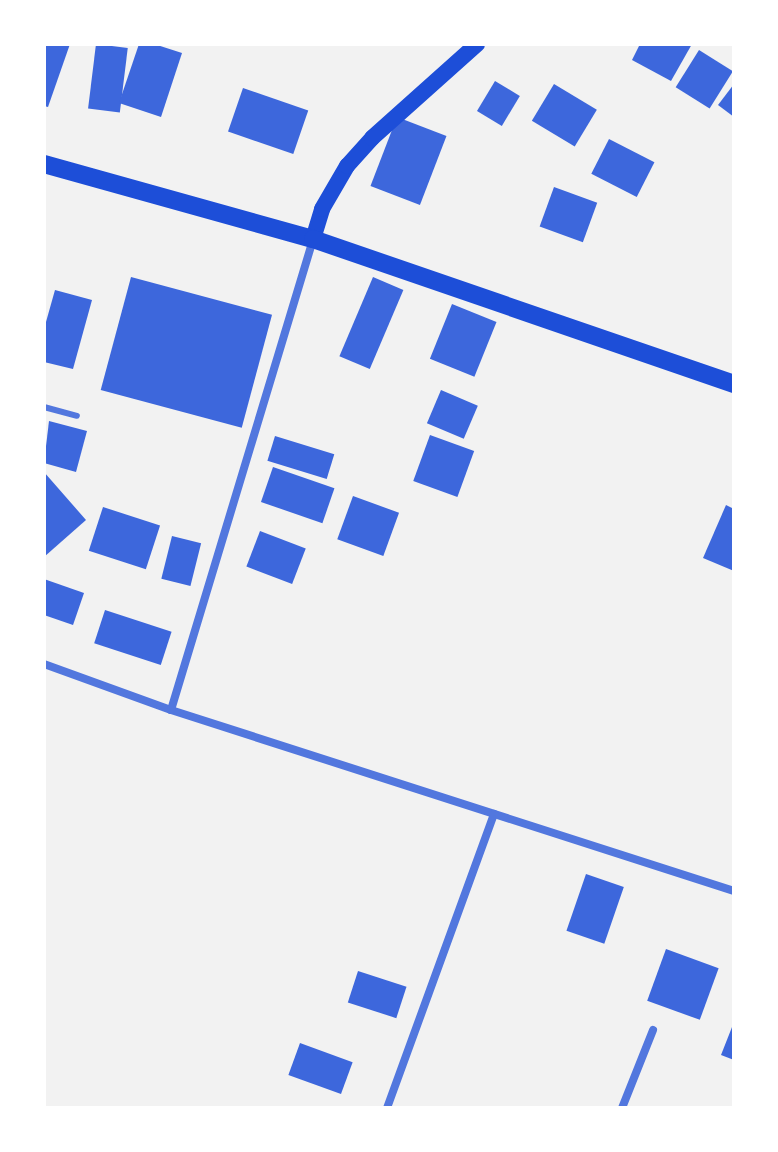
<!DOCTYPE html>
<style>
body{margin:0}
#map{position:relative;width:778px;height:1152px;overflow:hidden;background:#f2f2f2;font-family:"Archivo Narrow",sans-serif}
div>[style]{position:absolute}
.building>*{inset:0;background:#3d67dc;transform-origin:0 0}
.service>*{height:6px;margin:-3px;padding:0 3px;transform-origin:3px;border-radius:3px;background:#5277de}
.minor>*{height:8px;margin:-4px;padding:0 4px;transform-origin:4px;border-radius:4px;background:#5277de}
.secondary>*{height:16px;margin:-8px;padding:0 8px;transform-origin:8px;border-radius:8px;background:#1d4ed8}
.trunk>*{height:18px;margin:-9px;padding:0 9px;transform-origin:9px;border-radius:9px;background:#1d4ed8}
span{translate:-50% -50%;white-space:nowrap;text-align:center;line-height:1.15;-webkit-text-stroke:8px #fff;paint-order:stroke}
.frame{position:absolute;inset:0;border:46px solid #fff;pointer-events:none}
</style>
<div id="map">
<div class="building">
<i style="clip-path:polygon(44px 44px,70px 44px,48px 107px,44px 106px)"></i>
<i style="left:96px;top:44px;width:32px;height:65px;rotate:7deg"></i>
<i style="clip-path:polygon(139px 44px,154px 44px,182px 53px,161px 117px,119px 103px)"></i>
<i style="clip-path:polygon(640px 44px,692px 44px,671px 81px,632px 60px)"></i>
<i style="left:699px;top:50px;width:40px;height:44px;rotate:32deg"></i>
<i style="left:495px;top:81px;width:29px;height:35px;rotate:31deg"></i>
<i style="left:554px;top:84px;width:50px;height:43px;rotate:31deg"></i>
<i style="clip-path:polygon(734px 84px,734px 117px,718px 105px)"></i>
<i style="left:243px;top:88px;width:69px;height:46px;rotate:19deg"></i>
<i style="left:397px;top:117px;width:53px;height:74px;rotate:21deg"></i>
<i style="left:609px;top:139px;width:51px;height:39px;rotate:27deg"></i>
<i style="left:554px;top:187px;width:46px;height:42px;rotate:20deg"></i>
<i style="left:131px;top:277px;width:146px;height:117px;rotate:15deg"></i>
<i style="left:373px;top:277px;width:33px;height:86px;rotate:23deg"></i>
<i style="clip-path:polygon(55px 290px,92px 300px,73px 369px,44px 362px,44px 329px)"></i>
<i style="left:452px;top:304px;width:48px;height:59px;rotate:22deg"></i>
<i style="left:441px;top:390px;width:40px;height:36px;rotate:23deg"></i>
<i style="clip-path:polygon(49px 421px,87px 431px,76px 472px,44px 463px)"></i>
<i style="left:430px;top:435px;width:47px;height:49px;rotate:20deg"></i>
<i style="left:275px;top:436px;width:62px;height:26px;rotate:17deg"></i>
<i style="left:273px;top:467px;width:65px;height:37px;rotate:19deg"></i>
<i style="clip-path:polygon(44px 472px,86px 520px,44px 557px)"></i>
<i style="left:353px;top:496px;width:49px;height:46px;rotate:20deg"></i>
<i style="clip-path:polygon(726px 505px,734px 509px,734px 571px,703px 558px)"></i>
<i style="left:103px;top:507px;width:60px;height:46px;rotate:18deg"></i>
<i style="left:260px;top:531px;width:49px;height:38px;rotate:21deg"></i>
<i style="left:172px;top:536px;width:30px;height:44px;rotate:14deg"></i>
<i style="clip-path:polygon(44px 579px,84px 593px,73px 625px,44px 615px)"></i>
<i style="left:105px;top:610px;width:70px;height:35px;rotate:18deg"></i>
<i style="left:586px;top:874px;width:40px;height:60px;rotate:19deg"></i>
<i style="left:666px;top:949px;width:56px;height:55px;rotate:20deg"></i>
<i style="left:358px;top:971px;width:51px;height:33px;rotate:18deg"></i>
<i style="clip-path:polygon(734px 1022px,734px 1060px,721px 1055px)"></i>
<i style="left:300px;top:1043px;width:56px;height:34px;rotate:20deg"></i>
</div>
<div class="service">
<i style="left:44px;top:407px;width:34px;rotate:15deg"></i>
</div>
<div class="minor">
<i style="left:44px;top:664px;width:135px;rotate:19.9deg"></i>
<i style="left:171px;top:710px;width:591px;rotate:17.82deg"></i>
<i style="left:171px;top:710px;width:492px;rotate:-73.2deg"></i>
<i style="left:387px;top:1108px;width:313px;rotate:-70deg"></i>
<i style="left:622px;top:1108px;width:84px;rotate:-68.3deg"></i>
</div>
<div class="secondary">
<i style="left:313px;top:239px;width:31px;rotate:-73deg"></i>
<i style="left:322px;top:209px;width:50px;rotate:-59.8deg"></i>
<i style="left:347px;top:166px;width:38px;rotate:-48deg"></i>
<i style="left:372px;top:138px;width:141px;rotate:-41.8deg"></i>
</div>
<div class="trunk">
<i style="left:44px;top:164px;width:279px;rotate:15.6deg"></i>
<i style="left:313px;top:239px;width:445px;rotate:19deg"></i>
</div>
<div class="frame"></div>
</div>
